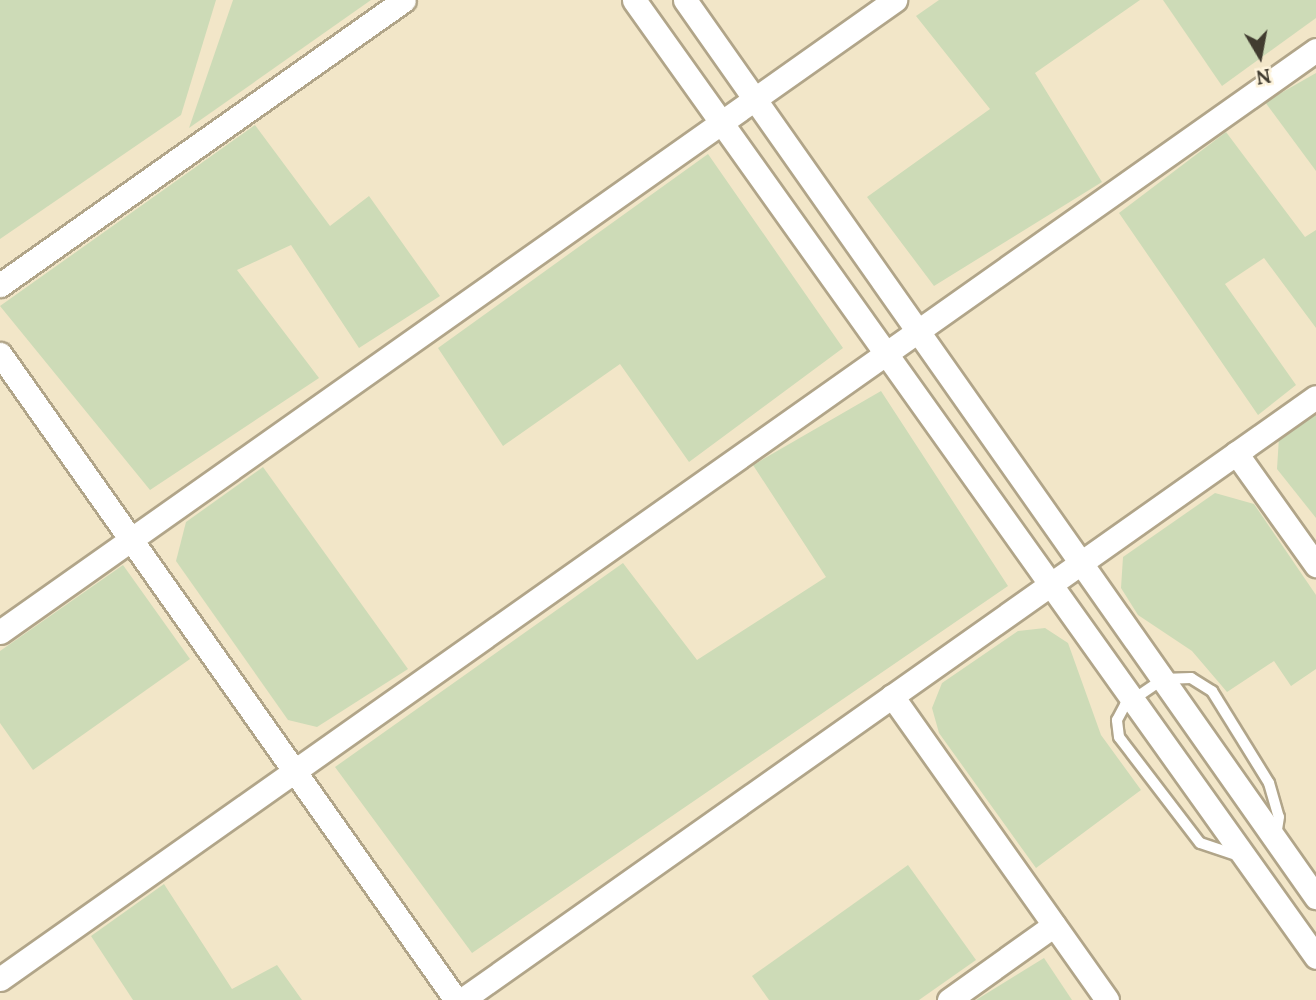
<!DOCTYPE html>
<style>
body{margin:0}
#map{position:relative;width:1316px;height:1000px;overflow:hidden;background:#f2e6c8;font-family:Lora,serif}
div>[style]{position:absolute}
.green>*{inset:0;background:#cddbb7}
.roads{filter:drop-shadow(2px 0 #b1a589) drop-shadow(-2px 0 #b1a589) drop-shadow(0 2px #b1a589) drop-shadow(0 -2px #b1a589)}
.lane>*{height:10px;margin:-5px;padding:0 5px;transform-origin:5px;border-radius:5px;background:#fff}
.street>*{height:23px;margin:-11.5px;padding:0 11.5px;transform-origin:11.5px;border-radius:11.5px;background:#fff}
span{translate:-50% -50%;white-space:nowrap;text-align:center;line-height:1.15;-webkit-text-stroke:7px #fdf3db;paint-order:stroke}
.north{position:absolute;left:1225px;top:21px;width:70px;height:70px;-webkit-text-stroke:5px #fdf3db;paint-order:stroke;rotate:170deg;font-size:19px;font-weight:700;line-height:28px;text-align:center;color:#413c30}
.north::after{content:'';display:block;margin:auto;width:24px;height:32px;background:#413c30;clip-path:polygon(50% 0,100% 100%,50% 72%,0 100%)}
</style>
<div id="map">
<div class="green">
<i style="clip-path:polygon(0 0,216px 0,181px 115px,0 239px)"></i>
<i style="clip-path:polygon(233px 0,371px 0,189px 128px)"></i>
<i style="clip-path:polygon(939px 0,1140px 0,1035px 73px,1102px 182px,934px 286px,867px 197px,990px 109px,916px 16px)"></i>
<i style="clip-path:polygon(1163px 0,1316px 0,1316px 18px,1222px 86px)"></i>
<i style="clip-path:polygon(1316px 73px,1316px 171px,1265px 102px)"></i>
<i style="clip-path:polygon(255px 125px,330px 226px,369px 196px,440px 296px,359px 348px,291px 245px,237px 270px,319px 378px,150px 490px,0 306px)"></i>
<i style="clip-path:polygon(1226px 132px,1305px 237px,1316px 230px,1316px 328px,1264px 258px,1225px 284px,1296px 385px,1258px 415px,1119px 213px)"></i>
<i style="clip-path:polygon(708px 154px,843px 348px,689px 462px,620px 364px,503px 446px,438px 348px)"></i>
<i style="clip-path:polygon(881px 391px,1008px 586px,472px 953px,335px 767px,623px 563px,697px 660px,826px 577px,753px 465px)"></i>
<i style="clip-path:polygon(1316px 413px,1316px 518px,1277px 469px,1279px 437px)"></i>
<i style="clip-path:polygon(263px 467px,408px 669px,317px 727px,288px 720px,176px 561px,186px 522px)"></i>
<i style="clip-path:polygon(1215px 493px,1254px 504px,1316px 595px,1316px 669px,1291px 686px,1274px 661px,1227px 692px,1192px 651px,1138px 615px,1121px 588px,1123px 557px)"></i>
<i style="clip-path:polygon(123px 565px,190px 659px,33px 770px,0 723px,0 651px)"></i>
<i style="clip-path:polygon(1045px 628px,1068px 643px,1101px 735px,1141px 790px,1036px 868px,939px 733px,932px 708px,942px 683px,1018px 631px)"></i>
<i style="clip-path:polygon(908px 865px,976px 960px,919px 1000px,769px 1000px,752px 976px)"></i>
<i style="clip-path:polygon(164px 884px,232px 989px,277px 965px,302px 1000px,133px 1000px,91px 936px)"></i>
<i style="clip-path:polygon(1044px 958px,1072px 1000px,976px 1000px)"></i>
</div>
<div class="roads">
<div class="lane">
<i style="left:1242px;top:857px;width:44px;rotate:-161.6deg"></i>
<i style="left:1200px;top:843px;width:133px;rotate:-127.4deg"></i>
<i style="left:1119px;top:737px;width:17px;rotate:-97deg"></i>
<i style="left:1117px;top:720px;width:17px;rotate:-62deg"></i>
<i style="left:1125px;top:705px;width:46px;rotate:-34.4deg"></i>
<i style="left:1163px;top:679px;width:28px;rotate:-2deg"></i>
<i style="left:1191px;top:678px;width:25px;rotate:32deg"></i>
<i style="left:1212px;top:691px;width:108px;rotate:58.2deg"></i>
<i style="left:1269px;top:783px;width:35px;rotate:74deg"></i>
<i style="left:1279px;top:817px;width:20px;rotate:99deg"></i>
</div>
<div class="street">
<i style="left:634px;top:0;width:1175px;rotate:54.52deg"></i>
<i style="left:685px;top:0;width:1097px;rotate:54.88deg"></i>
<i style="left:0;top:285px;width:494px;rotate:-35.2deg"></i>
<i style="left:0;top:354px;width:791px;rotate:54.78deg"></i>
<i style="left:1236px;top:453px;width:138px;rotate:54.5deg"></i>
<i style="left:0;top:632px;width:1096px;rotate:-35.23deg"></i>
<i style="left:892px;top:696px;width:372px;rotate:54.7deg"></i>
<i style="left:0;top:979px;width:1611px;rotate:-35.22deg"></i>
<i style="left:462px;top:1000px;width:1045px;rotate:-35.23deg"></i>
<i style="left:949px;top:1000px;width:129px;rotate:-35.5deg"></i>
</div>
</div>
<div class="north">N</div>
</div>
